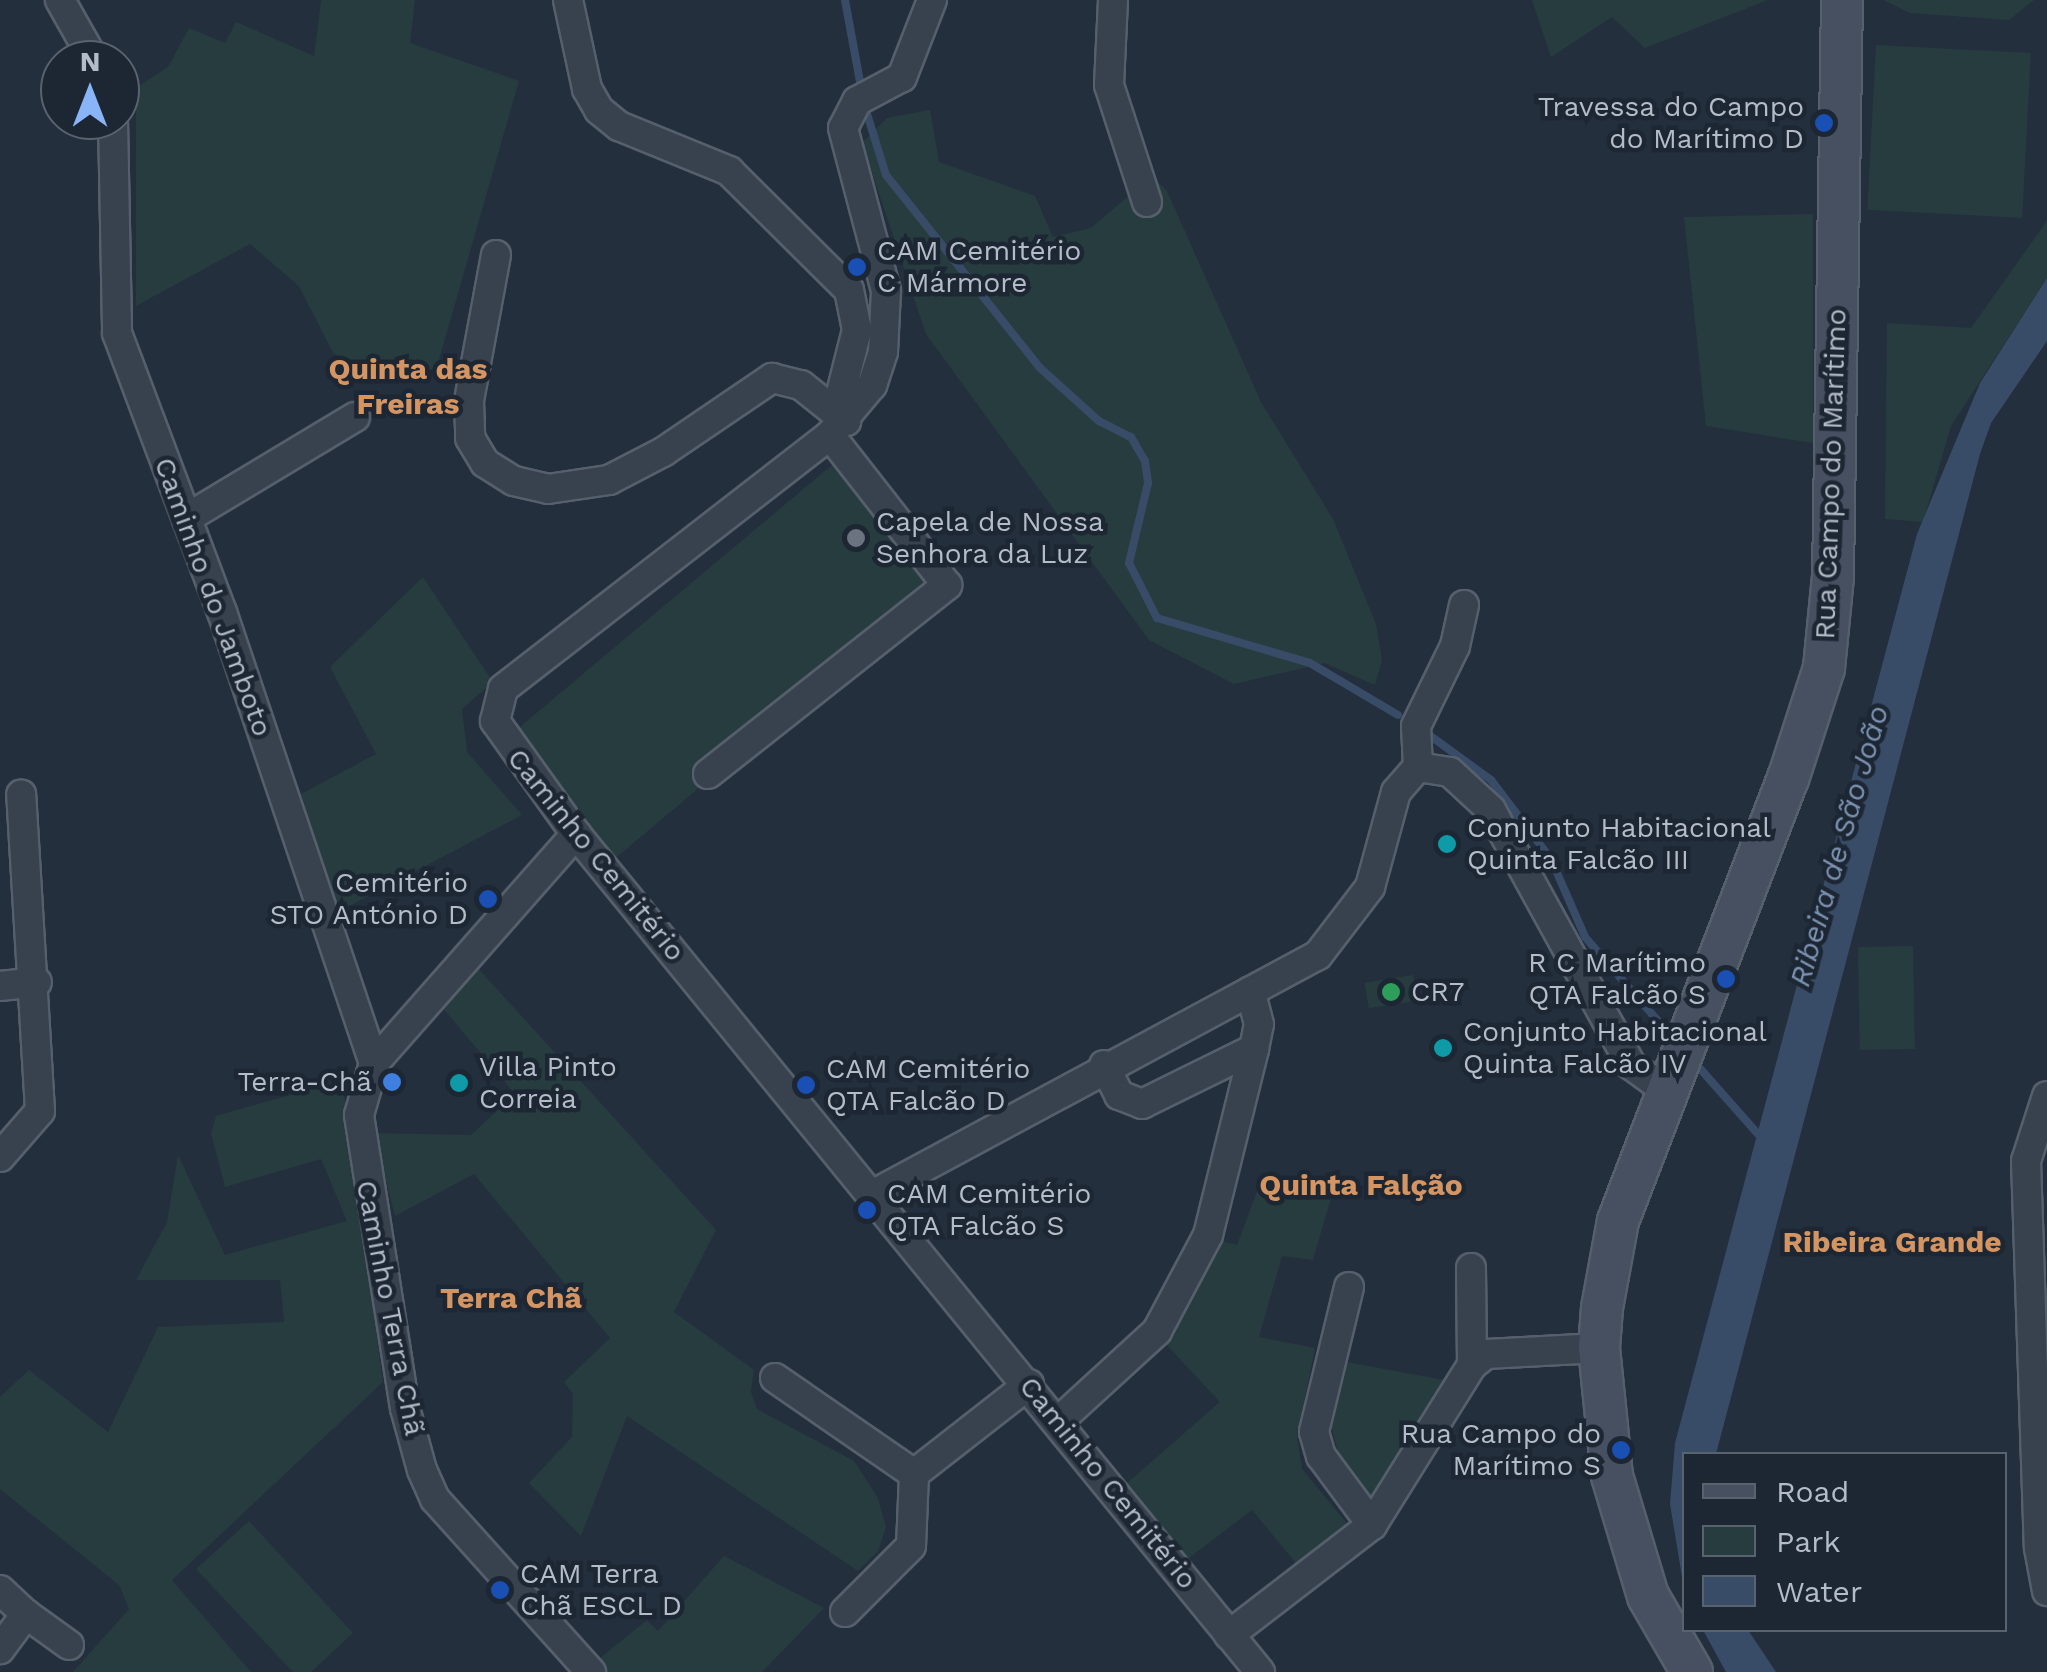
<!DOCTYPE html>
<meta charset="utf-8">
<style>
body{margin:0}
#map{position:relative;width:2047px;height:1672px;overflow:hidden;background:#242f3e;font-family:"Work Sans",sans-serif}
div>[style]{position:absolute}
.green>*{inset:0;background:#263c3f;transform-origin:0 0}
.water>*{inset:0;background:#394c67}
.stream>*{height:8px;margin:-4px;padding:0 4px;transform-origin:4px;border-radius:4px;background:#394c67}
.roads{filter:drop-shadow(2px 0 #565f6c) drop-shadow(-2px 0 #565f6c) drop-shadow(0 2px #565f6c) drop-shadow(0 -2px #565f6c)}
.minor>*{height:28px;margin:-14px;padding:0 14px;transform-origin:14px;border-radius:14px;background:#38414e}
.secondary>*{height:40px;margin:-20px;padding:0 20px;transform-origin:20px;border-radius:20px;background:#465061}
.dots>*{width:28px;height:28px;translate:-50% -50%;box-sizing:border-box;border:5px solid #1d2633;border-radius:50%}
span{translate:-50% -50%;white-space:nowrap;text-align:center;line-height:1.15;-webkit-text-stroke:9px #1d2633;paint-order:stroke}
.poi-label{font-size:28px;color:#b4bcc9}
.right{translate:-100% -50%;text-align:right}
.left{translate:0 -50%;text-align:left}
.street-label{font-size:28px;color:#b4bcc9}
.neighbourhood-label{font-size:30px;color:#d59563;font-weight:700}
.water-label{font-size:30px;color:#7c92b1;font-style:italic}
.legend{position:absolute;left:1682px;top:1452px;width:325px;height:180px;box-sizing:border-box;background:#1d2633;border:2px solid #59626f;margin:0;padding:12px 18px;list-style:none;font-size:30px;color:#b4bcc9}
.legend li{display:flex;align-items:center;gap:20px;height:50px}
.legend b{width:50px;border:2px solid #59626f}
.north{position:absolute;left:40px;top:40px;width:100px;height:100px;box-sizing:border-box;background:#1d2633;border:2px solid #59626f;border-radius:50%;rotate:0deg;font-size:28px;font-weight:700;line-height:40px;text-align:center;color:#b4bcc9}
.north::after{content:'';display:block;margin:auto;width:35px;height:45px;background:#8ab4f8;clip-path:polygon(50% 0,100% 100%,50% 72%,0 100%)}
</style>
<div id="map">
<div class="green">
<i style="clip-path:polygon(321px 0,415px 0,410px 43px,519px 81px,436px 370px,372px 376px,333px 353px,299px 286px,250px 244px,136px 306px,136px 88px,168px 67px,189px 28px,225px 43px,236px 22px,314px 56px)"></i>
<i style="clip-path:polygon(1532px 0,1768px 0,1645px 48px,1612px 17px,1551px 57px)"></i>
<i style="clip-path:polygon(1883px 0,2034px 0,2009px 20px,1910px 13px)"></i>
<i style="left:1876px;top:45px;width:155px;height:165px;rotate:3deg"></i>
<i style="clip-path:polygon(930px 110px,939px 162px,1035px 196px,1053px 237px,1091px 228px,1152px 176px,1167px 191px,1261px 402px,1333px 519px,1376px 624px,1382px 660px,1375px 685px,1325px 663px,1234px 684px,1149px 640px,926px 334px,862px 143px,887px 118px)"></i>
<i style="clip-path:polygon(1813px 214px,1813px 443px,1706px 426px,1684px 217px)"></i>
<i style="clip-path:polygon(2047px 221px,2047px 278px,1951px 426px,1923px 522px,1885px 519px,1887px 323px,1971px 328px)"></i>
<i style="left:832px;top:465px;width:162px;height:422px;rotate:50deg"></i>
<i style="clip-path:polygon(423px 577px,493px 682px,462px 709px,467px 752px,522px 815px,338px 912px,301px 794px,376px 754px,330px 667px)"></i>
<i style="left:1913px;top:946px;width:103px;height:55px;rotate:89deg"></i>
<i style="clip-path:polygon(476px 966px,716px 1230px,674px 1312px,754px 1370px,751px 1392px,757px 1409px,854px 1461px,878px 1498px,886px 1527px,878px 1551px,858px 1571px,627px 1416px,581px 1536px,529px 1483px,572px 1437px,573px 1394px,564px 1382px,610px 1338px,474px 1174px,395px 1216px,374px 1133px,471px 1135px,515px 1094px,442px 1007px)"></i>
<i style="left:1413px;top:975px;width:26px;height:49px;rotate:81deg"></i>
<i style="clip-path:polygon(342px 1080px,383px 1382px,172px 1580px,251px 1672px,73px 1672px,129px 1609px,119px 1585px,0 1489px,0 1397px,29px 1370px,108px 1432px,158px 1327px,284px 1322px,280px 1280px,136px 1280px,167px 1222px,178px 1155px,225px 1255px,347px 1221px,321px 1159px,225px 1187px,211px 1133px,216px 1116px)"></i>
<i style="clip-path:polygon(1261px 1181px,1334px 1188px,1313px 1260px,1282px 1256px,1259px 1337px,1315px 1348px,1297px 1437px,1302px 1469px,1354px 1532px,1304px 1573px,1252px 1510px,1181px 1564px,1126px 1484px,1220px 1402px,1165px 1343px,1221px 1241px,1237px 1245px)"></i>
<i style="clip-path:polygon(1347px 1362px,1444px 1380px,1376px 1510px,1340px 1460px,1331px 1426px)"></i>
<i style="clip-path:polygon(249px 1521px,353px 1633px,311px 1672px,293px 1672px,196px 1569px)"></i>
<i style="clip-path:polygon(724px 1556px,824px 1608px,762px 1672px,606px 1672px,599px 1659px,647px 1620px,658px 1631px)"></i>
</div>
<div class="water">
<i style="clip-path:polygon(2047px 278px,2047px 341px,1991px 423px,1980px 454px,1716px 1454px,1684px 1454px,1684px 1589px,1670px 1504px,1675px 1443px,1917px 534px,1980px 383px)"></i>
<i style="clip-path:polygon(1703px 1630px,1748px 1630px,1776px 1672px,1726px 1672px)"></i>
</div>
<div class="stream">
<i style="left:845px;top:0;width:106px;rotate:79.6deg"></i>
<i style="left:864px;top:104px;width:74px;rotate:72.8deg"></i>
<i style="left:886px;top:175px;width:246px;rotate:51.4deg"></i>
<i style="left:1039px;top:367px;width:81px;rotate:42deg"></i>
<i style="left:1099px;top:421px;width:36px;rotate:27deg"></i>
<i style="left:1131px;top:437px;width:28px;rotate:60deg"></i>
<i style="left:1145px;top:461px;width:22px;rotate:82deg"></i>
<i style="left:1148px;top:483px;width:82px;rotate:103.4deg"></i>
<i style="left:1129px;top:563px;width:62px;rotate:63deg"></i>
<i style="left:1157px;top:618px;width:159px;rotate:16.4deg"></i>
<i style="left:1310px;top:663px;width:102px;rotate:30.6deg"></i>
<i style="left:1425px;top:732px;width:82px;rotate:36deg"></i>
<i style="left:1491px;top:780px;width:99px;rotate:52.8deg"></i>
<i style="left:1551px;top:859px;width:85px;rotate:66.4deg"></i>
<i style="left:1585px;top:937px;width:122px;rotate:49deg"></i>
<i style="left:1696px;top:1064px;width:104px;rotate:48.5deg"></i>
</div>
<div class="roads">
<div class="minor">
<i style="left:60px;top:0;width:69px;rotate:60.5deg"></i>
<i style="left:568px;top:0;width:91px;rotate:77.9deg"></i>
<i style="left:587px;top:89px;width:24px;rotate:60deg"></i>
<i style="left:599px;top:110px;width:26px;rotate:39deg"></i>
<i style="left:619px;top:126px;width:119px;rotate:22.2deg"></i>
<i style="left:729px;top:171px;width:169px;rotate:44.8deg"></i>
<i style="left:849px;top:290px;width:41px;rotate:78.7deg"></i>
<i style="left:857px;top:330px;width:86px;rotate:104.2deg"></i>
<i style="left:932px;top:0;width:83px;rotate:111.3deg"></i>
<i style="left:902px;top:77px;width:51px;rotate:151.9deg"></i>
<i style="left:857px;top:101px;width:30px;rotate:117deg"></i>
<i style="left:843px;top:128px;width:169px;rotate:75.2deg"></i>
<i style="left:886px;top:291px;width:61px;rotate:92.8deg"></i>
<i style="left:883px;top:352px;width:35px;rotate:108deg"></i>
<i style="left:872px;top:385px;width:65px;rotate:130deg"></i>
<i style="left:830px;top:435px;width:414px;rotate:142.2deg"></i>
<i style="left:503px;top:689px;width:33px;rotate:104deg"></i>
<i style="left:495px;top:721px;width:139px;rotate:54.4deg"></i>
<i style="left:576px;top:834px;width:1082px;rotate:50.78deg"></i>
<i style="left:1113px;top:0;width:85px;rotate:92.7deg"></i>
<i style="left:1109px;top:85px;width:123px;rotate:72deg"></i>
<i style="left:113px;top:120px;width:213px;rotate:88.9deg"></i>
<i style="left:117px;top:333px;width:298px;rotate:69.4deg"></i>
<i style="left:222px;top:612px;width:476px;rotate:71.4deg"></i>
<i style="left:496px;top:255px;width:148px;rotate:100.5deg"></i>
<i style="left:469px;top:401px;width:37px;rotate:88deg"></i>
<i style="left:470px;top:438px;width:29px;rotate:59deg"></i>
<i style="left:485px;top:463px;width:34px;rotate:32deg"></i>
<i style="left:514px;top:481px;width:35px;rotate:13deg"></i>
<i style="left:548px;top:489px;width:62px;rotate:-8.4deg"></i>
<i style="left:609px;top:480px;width:61px;rotate:-27.4deg"></i>
<i style="left:663px;top:452px;width:132px;rotate:-34.2deg"></i>
<i style="left:772px;top:378px;width:30px;rotate:14deg"></i>
<i style="left:801px;top:385px;width:58px;rotate:38.7deg"></i>
<i style="left:187px;top:518px;width:196px;rotate:-31deg"></i>
<i style="left:1418px;top:767px;width:41px;rotate:-92.8deg"></i>
<i style="left:1416px;top:726px;width:89px;rotate:-64deg"></i>
<i style="left:1455px;top:646px;width:42px;rotate:-77.6deg"></i>
<i style="left:708px;top:774px;width:305px;rotate:-38.3deg"></i>
<i style="left:947px;top:585px;width:190px;rotate:-128deg"></i>
<i style="left:576px;top:834px;width:305px;rotate:131.4deg"></i>
<i style="left:374px;top:1063px;width:54px;rotate:106.1deg"></i>
<i style="left:359px;top:1115px;width:297px;rotate:81.1deg"></i>
<i style="left:405px;top:1408px;width:64px;rotate:74.7deg"></i>
<i style="left:422px;top:1470px;width:32px;rotate:66deg"></i>
<i style="left:435px;top:1499px;width:233px;rotate:48deg"></i>
<i style="left:0;top:986px;width:37px;rotate:-6deg"></i>
<i style="left:1104px;top:1065px;width:34px;rotate:63deg"></i>
<i style="left:1119px;top:1095px;width:25px;rotate:21deg"></i>
<i style="left:1142px;top:1104px;width:125px;rotate:-26.2deg"></i>
<i style="left:2047px;top:1096px;width:68px;rotate:107.9deg"></i>
<i style="left:2026px;top:1161px;width:387px;rotate:88.1deg"></i>
<i style="left:2039px;top:1548px;width:44px;rotate:79.5deg"></i>
<i style="left:0;top:1157px;width:61px;rotate:-49deg"></i>
<i style="left:40px;top:1111px;width:317px;rotate:-93.4deg"></i>
<i style="left:874px;top:1194px;width:504px;rotate:-28.29deg"></i>
<i style="left:1318px;top:955px;width:86px;rotate:-52.6deg"></i>
<i style="left:1370px;top:887px;width:98px;rotate:-74.7deg"></i>
<i style="left:1396px;top:792px;width:33px;rotate:-49deg"></i>
<i style="left:1418px;top:767px;width:32px;rotate:9deg"></i>
<i style="left:1450px;top:772px;width:56px;rotate:42.8deg"></i>
<i style="left:1491px;top:810px;width:291px;rotate:61.2deg"></i>
<i style="left:1631px;top:1065px;width:41px;rotate:36deg"></i>
<i style="left:1471px;top:1268px;width:97px;rotate:89.4deg"></i>
<i style="left:1349px;top:1287px;width:149px;rotate:103.6deg"></i>
<i style="left:1314px;top:1432px;width:25px;rotate:74deg"></i>
<i style="left:1321px;top:1456px;width:86px;rotate:53.5deg"></i>
<i style="left:775px;top:1378px;width:169px;rotate:34.6deg"></i>
<i style="left:1060px;top:1420px;width:132px;rotate:-42.5deg"></i>
<i style="left:1157px;top:1331px;width:109px;rotate:-62deg"></i>
<i style="left:1208px;top:1235px;width:192px;rotate:-76.1deg"></i>
<i style="left:1254px;top:1049px;width:25px;rotate:-79deg"></i>
<i style="left:1259px;top:1024px;width:34px;rotate:-105deg"></i>
<i style="left:0;top:1590px;width:35px;rotate:43deg"></i>
<i style="left:26px;top:1614px;width:44px;rotate:126.6deg"></i>
<i style="left:845px;top:1612px;width:93px;rotate:-45deg"></i>
<i style="left:911px;top:1546px;width:72px;rotate:-87.6deg"></i>
<i style="left:914px;top:1474px;width:146px;rotate:-38deg"></i>
<i style="left:26px;top:1614px;width:53px;rotate:35.8deg"></i>
<i style="left:1229px;top:1635px;width:180px;rotate:-37.6deg"></i>
<i style="left:1372px;top:1525px;width:189px;rotate:-58deg"></i>
<i style="left:1472px;top:1365px;width:18px;rotate:-38deg"></i>
<i style="left:1486px;top:1354px;width:113px;rotate:-3deg"></i>
</div>
<div class="secondary">
<i style="left:1692px;top:1672px;width:88px;rotate:-120.1deg"></i>
<i style="left:1648px;top:1596px;width:125px;rotate:-106.7deg"></i>
<i style="left:1612px;top:1476px;width:129px;rotate:-95.8deg"></i>
<i style="left:1599px;top:1348px;width:40px;rotate:-85.7deg"></i>
<i style="left:1602px;top:1308px;width:88px;rotate:-79.6deg"></i>
<i style="left:1618px;top:1221px;width:474px;rotate:-69deg"></i>
<i style="left:1788px;top:779px;width:117px;rotate:-72deg"></i>
<i style="left:1824px;top:668px;width:91px;rotate:-84.4deg"></i>
<i style="left:1833px;top:577px;width:577px;rotate:-89.11deg"></i>
</div>
</div>
<div class="dots">
<i style="left:1824px;top:123px;background:#1a4fb4"></i>
<i style="left:857px;top:267px;background:#1a4fb4"></i>
<i style="left:856px;top:538px;background:#6b7280"></i>
<i style="left:1447px;top:844px;background:#0f9aa8"></i>
<i style="left:488px;top:899px;background:#1a4fb4"></i>
<i style="left:1726px;top:979px;background:#1a4fb4"></i>
<i style="left:1391px;top:992px;background:#2e9e5b"></i>
<i style="left:1443px;top:1048px;background:#0f9aa8"></i>
<i style="left:392px;top:1082px;background:#3f7fe0"></i>
<i style="left:459px;top:1083px;background:#0f9aa8"></i>
<i style="left:806px;top:1085px;background:#1a4fb4"></i>
<i style="left:867px;top:1210px;background:#1a4fb4"></i>
<i style="left:1621px;top:1450px;background:#1a4fb4"></i>
<i style="left:500px;top:1590px;background:#1a4fb4"></i>
</div>
<div class="poi-label">
<span class="right" style="left:1804px;top:123px">Travessa do Campo<br>do Marítimo D</span>
<span class="left" style="left:877px;top:267px">CAM Cemitério<br>C Mármore</span>
<span class="left" style="left:876px;top:538px">Capela de Nossa<br>Senhora da Luz</span>
<span class="left" style="left:1467px;top:844px">Conjunto Habitacional<br>Quinta Falcão III</span>
<span class="right" style="left:468px;top:899px">Cemitério<br>STO António D</span>
<span class="right" style="left:1706px;top:979px">R C Marítimo<br>QTA Falcão S</span>
<span class="left" style="left:1411px;top:992px">CR7</span>
<span class="left" style="left:1463px;top:1048px">Conjunto Habitacional<br>Quinta Falcão IV</span>
<span class="left" style="left:479px;top:1083px">Villa Pinto<br>Correia</span>
<span class="left" style="left:826px;top:1085px">CAM Cemitério<br>QTA Falcão D</span>
<span class="right" style="left:372px;top:1082px">Terra-Chã</span>
<span class="left" style="left:887px;top:1210px">CAM Cemitério<br>QTA Falcão S</span>
<span class="right" style="left:1601px;top:1450px">Rua Campo do<br>Marítimo S</span>
<span class="left" style="left:520px;top:1590px">CAM Terra<br>Chã ESCL D</span>
</div>
<div class="street-label">
<span style="left:1831px;top:474px;rotate:-88deg">Rua Campo do Marítimo</span>
<span style="left:213px;top:597px;rotate:70deg">Caminho do Jamboto</span>
<span style="left:596px;top:855px;rotate:51deg">Caminho Cemitério</span>
<span style="left:390px;top:1308px;rotate:79deg">Caminho Terra Chã</span>
<span style="left:1108px;top:1483px;rotate:51deg">Caminho Cemitério</span>
</div>
<div class="neighbourhood-label">
<span style="left:408px;top:386px">Quinta das<br>Freiras</span>
<span style="left:1361px;top:1185px">Quinta Falção</span>
<span style="left:1892px;top:1242px">Ribeira Grande</span>
<span style="left:511px;top:1298px">Terra Chã</span>
</div>
<div class="water-label">
<span style="left:1839px;top:846px;rotate:-74deg">Ribeira de São João</span>
</div>
<ul class="legend">
<li><b style="height:12px;background:#465061"></b>Road</li>
<li><b style="height:28px;background:#263c3f"></b>Park</li>
<li><b style="height:28px;background:#394c67"></b>Water</li>
</ul>
<div class="north">N</div>
</div>
